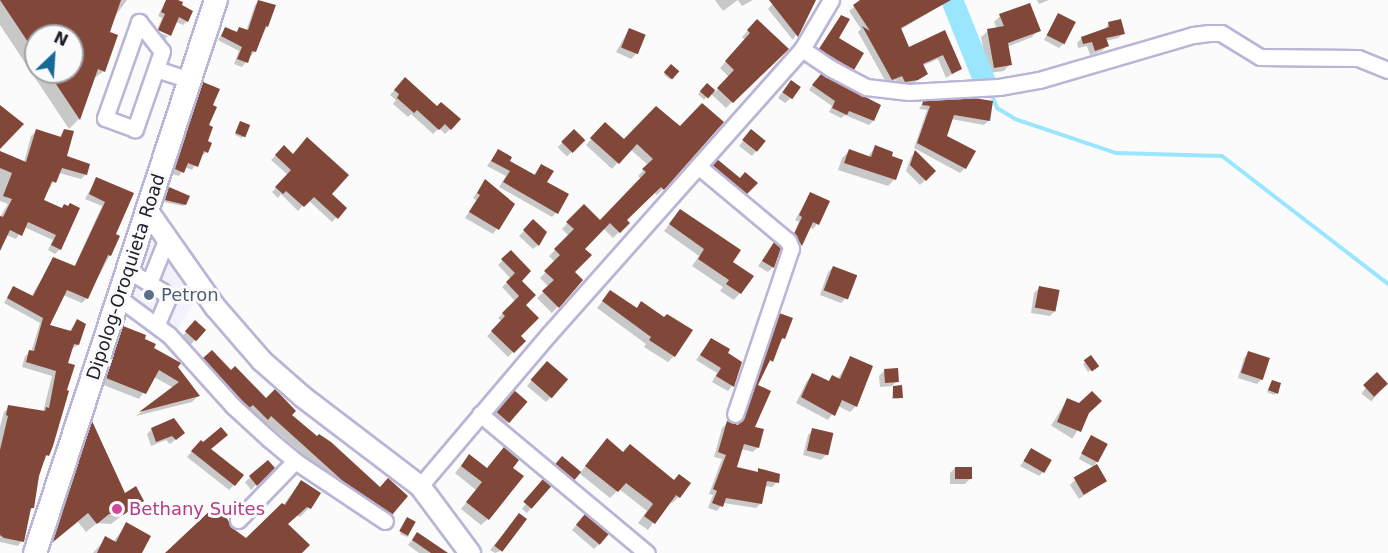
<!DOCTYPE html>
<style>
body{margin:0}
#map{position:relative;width:1388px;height:553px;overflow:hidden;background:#fbfbfb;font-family:"DejaVu Sans",sans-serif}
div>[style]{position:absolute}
.built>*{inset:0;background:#f3f2fa}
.shadow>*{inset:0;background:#0003;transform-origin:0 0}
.stream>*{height:4px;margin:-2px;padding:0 2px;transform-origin:2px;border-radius:2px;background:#9ae6ff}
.river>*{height:22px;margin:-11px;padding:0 11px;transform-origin:11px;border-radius:11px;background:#9ae6ff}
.building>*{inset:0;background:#814839;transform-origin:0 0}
.roads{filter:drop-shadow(2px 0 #bab5d6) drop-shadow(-2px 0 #bab5d6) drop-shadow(0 2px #bab5d6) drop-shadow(0 -2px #bab5d6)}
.minor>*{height:15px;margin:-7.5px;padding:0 7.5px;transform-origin:7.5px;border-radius:7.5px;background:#fff}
.major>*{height:20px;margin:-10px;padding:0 10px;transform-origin:10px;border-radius:10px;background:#fff}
.highway>*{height:22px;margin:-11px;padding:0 11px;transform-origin:11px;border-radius:11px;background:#fff}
.dots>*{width:16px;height:16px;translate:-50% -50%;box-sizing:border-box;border:3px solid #fbfbfb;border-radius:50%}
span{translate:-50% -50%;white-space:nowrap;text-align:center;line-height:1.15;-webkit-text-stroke:6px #fbfbfb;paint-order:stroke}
.street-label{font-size:18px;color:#1f1d29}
.service-label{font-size:18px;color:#4e5e75}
.left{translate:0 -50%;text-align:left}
.hotel-label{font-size:18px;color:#b23c85}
.north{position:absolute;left:24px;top:24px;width:60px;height:60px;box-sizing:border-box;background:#fbfbfb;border:2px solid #a3a2a7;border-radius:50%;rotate:25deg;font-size:16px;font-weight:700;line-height:24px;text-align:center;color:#1f1d29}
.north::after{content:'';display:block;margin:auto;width:21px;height:27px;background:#17699a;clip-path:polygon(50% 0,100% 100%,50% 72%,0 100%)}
</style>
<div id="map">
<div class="built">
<i style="clip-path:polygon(151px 235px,198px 297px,175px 332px,131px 299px)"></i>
</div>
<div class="shadow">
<i style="clip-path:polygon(evenodd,0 0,127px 0,116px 15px,108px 33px,104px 71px,92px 80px,79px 119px,69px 129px,0 25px,0 0,36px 36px,72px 36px,72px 72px,36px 72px,36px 36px)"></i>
<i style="clip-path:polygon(166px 0,173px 0,187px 21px,183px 25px,176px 22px,170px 34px,158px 28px,162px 18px,158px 16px)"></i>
<i style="clip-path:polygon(715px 0,753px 0,742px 6px,738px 0,723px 11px)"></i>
<i style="clip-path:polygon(776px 0,815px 0,793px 40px,768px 9px)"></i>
<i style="clip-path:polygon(863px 0,949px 0,900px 30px,908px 49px,944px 32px,960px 69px,946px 78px,938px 59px,922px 66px,927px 74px,912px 84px,900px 86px,896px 80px,887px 84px,858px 32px,861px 29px,849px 11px)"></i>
<i style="clip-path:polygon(1037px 0,1049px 0,1039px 4px)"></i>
<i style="clip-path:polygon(259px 1px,267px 26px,255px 51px,242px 67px,234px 64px,239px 51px,218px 40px,225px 29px,235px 33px,239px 29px,246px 31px,255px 5px)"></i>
<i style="clip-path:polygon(1058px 15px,1064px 43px,1059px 48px,1044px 40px)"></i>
<i style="clip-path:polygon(841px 16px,837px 38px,853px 69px,848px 74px,815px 54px)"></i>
<i style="clip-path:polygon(1000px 16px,1039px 30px,1032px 37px,1007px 47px,1010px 64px,1004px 71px,988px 73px,981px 37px,988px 31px,997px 29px,994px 22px)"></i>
<i style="clip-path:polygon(757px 21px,770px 64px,726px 108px,710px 93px,704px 100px,698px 94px,707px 85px,715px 92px,729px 77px,720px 68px,745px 40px,742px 37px)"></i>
<i style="clip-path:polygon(1109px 23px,1123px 33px,1118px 38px,1105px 41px,1107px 46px,1102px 51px,1090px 55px,1087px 46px,1078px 48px,1077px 43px,1082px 38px,1104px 31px)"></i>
<i style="clip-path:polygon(629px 29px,636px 54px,631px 59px,616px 52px)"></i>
<i style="clip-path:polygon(156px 31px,168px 36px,165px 39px,155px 34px)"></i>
<i style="left:671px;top:66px;width:8px;height:11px;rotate:40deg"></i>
<i style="clip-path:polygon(405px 79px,437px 108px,459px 120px,445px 134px,439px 128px,433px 134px,411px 114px,408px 117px,393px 104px,396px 100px,390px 95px)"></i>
<i style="clip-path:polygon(816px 80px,873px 121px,869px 125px,845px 115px,841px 118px,829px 112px,832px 106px,809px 90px)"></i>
<i style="clip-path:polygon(204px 84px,211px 106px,207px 152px,201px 156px,192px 170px,185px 167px,179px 176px,171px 174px,199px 88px)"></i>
<i style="clip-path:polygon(786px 87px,790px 99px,785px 103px,778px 98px)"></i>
<i style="clip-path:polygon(924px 102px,989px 120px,984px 125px,951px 119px,945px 137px,965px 168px,960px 173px,914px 148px,927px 110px,919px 109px)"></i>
<i style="clip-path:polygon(240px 123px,244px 136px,242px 138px,235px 135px)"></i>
<i style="clip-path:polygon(722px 123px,663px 189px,657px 195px,654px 192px,625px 220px,628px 223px,613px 238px,603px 228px,583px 249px,573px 272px,581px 281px,552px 313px,537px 298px,549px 287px,540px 278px,555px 262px,549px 256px,569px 236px,562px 229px,584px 206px,600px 222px,641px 179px,638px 176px,648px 165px,630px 149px,612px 169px,586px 145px,605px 124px,624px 141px,680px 128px)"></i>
<i style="clip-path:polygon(64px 130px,65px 157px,86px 174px,81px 179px,59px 173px,42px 201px,60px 209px,64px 206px,60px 249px,55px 254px,48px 250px,53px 240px,24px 227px,16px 239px,6px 235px,0 239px,0 217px,8px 204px,0 201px,0 153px,24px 162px,31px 136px,36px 131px,59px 138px)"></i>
<i style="left:574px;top:131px;width:13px;height:23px;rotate:45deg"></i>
<i style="clip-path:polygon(747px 136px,764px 141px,752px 156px,739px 146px)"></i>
<i style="clip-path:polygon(284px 147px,345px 208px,332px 222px,308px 200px,298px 211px,281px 194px,278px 198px,272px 192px,288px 175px,271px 160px)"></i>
<i style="clip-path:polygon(875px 147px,895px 179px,888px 186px,838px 170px,842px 158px,849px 151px,867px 158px)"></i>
<i style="clip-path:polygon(498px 151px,508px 161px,533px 176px,541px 165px,556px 213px,552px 217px,499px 187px,506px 176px,487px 166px)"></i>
<i style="clip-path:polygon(915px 152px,934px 171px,920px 185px,906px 171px,911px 157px)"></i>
<i style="clip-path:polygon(717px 161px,740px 180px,756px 183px,742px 197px,709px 170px)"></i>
<i style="clip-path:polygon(96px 179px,132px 193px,114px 235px,110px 255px,87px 298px,82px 303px,63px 295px,48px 326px,69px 332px,77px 321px,78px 345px,71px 349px,47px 455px,38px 475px,33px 508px,29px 511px,22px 541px,18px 546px,0 542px,0 427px,4px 412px,9px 407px,43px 412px,52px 376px,22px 367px,25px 356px,31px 352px,40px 323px,4px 303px,13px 288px,31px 297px,54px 258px,74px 267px,102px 206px,85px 199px)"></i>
<i style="clip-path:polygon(485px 181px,513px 204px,493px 234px,465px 218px,476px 200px,473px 198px)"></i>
<i style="clip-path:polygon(169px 189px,185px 204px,183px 206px,164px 202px)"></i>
<i style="clip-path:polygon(810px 194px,817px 224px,813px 229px,809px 227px,797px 249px,791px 239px,799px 222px,795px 220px)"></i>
<i style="clip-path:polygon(680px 211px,731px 263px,740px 293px,734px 300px,720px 291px,723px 287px,692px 266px,699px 256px,664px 231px)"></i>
<i style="clip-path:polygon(533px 222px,538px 245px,533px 249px,519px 236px)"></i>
<i style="clip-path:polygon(778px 248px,773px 267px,768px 272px,758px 266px,770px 249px)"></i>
<i style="clip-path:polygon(511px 252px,524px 305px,518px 336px,524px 341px,508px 357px,487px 336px,502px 322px,498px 318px,515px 301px,502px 287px,511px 279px,498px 265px)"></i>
<i style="clip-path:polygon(833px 267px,846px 298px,841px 303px,820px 295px,828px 272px)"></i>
<i style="clip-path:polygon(1039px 288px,1055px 311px,1050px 316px,1031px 313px,1034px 293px)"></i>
<i style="clip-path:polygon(610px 292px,636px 309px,641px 303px,674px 356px,668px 362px,644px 347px,646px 344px,597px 308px)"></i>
<i style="clip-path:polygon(780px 314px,783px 338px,756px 386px,753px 428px,758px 447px,753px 452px,741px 449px,735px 468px,756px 473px,759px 470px,777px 482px,772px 487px,765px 486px,761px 503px,756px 508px,723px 503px,717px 511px,708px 508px,713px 495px,709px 494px,722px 459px,714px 457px,722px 428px,727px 423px,738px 426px,740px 424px,775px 319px)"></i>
<i style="left:195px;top:322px;width:12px;height:21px;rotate:42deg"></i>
<i style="clip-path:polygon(124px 328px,177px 367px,198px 396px,192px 402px,136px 416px,174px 388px,154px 377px,139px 399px,101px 384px,118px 334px)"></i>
<i style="clip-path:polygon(711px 340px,741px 362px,732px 386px,728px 391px,712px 382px,717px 373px,696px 360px)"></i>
<i style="clip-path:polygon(212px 352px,230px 372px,266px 401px,290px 415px,391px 514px,385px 520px,300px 456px,303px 454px,264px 421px,261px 424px,198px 365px)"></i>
<i style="clip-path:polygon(1249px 353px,1268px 359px,1262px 379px,1257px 384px,1238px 378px,1244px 358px)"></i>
<i style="clip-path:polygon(851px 358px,856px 406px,850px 412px,838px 406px,828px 420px,796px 403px,807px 381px,812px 375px,828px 382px,832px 377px,837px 380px)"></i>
<i style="clip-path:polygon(1085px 362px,1095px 367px,1088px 372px,1083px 364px)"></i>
<i style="clip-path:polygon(542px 368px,551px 397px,546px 402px,527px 386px)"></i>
<i style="clip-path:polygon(884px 371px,897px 381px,892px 386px,880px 387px,879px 376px)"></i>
<i style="left:1377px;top:374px;width:13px;height:25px;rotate:39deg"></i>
<i style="clip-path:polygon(1272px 381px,1276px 393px,1274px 395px,1267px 392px)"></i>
<i style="clip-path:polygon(893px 387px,901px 397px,899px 399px,892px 399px)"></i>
<i style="clip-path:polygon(510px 397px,526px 402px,503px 428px,492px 418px)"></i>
<i style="left:1067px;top:400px;width:25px;height:30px;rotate:32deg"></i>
<i style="clip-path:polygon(92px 423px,124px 495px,142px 500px,111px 524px,97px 523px,86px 532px,78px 522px,45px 548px,83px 432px)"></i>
<i style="clip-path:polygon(152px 429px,183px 433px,170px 444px,166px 440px,151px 446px,147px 434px)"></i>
<i style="clip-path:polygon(813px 430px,826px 455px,821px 460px,803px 455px,808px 435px)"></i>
<i style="left:1091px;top:436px;width:17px;height:26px;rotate:28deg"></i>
<i style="clip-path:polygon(601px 447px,623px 453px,673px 482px,679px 497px,672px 503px,669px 501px,648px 530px,638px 523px,647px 511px,619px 489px,610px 498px,579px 473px,568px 484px,551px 470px,562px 458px,580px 473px)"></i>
<i style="clip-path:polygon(194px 449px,209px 450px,234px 485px,229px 490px,187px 457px)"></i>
<i style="clip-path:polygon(1032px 450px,1044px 471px,1039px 476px,1020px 466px)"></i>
<i style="clip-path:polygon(469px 456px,487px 469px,511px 468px,488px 519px,481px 525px,461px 509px,476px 490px,455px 473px)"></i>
<i style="clip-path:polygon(268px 462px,273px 468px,251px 490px,245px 482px)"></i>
<i style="clip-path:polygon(955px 468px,970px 479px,965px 484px,950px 484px,950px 473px)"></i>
<i style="clip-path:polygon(1075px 480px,1105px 481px,1079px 499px,1070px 485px)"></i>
<i style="clip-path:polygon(301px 482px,309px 508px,300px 517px,296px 515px,287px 524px,299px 553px,167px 553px,230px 527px,246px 540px,283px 505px)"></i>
<i style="clip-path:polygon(539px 486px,549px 486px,527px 513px,522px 509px)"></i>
<i style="clip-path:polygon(516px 519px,525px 520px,500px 551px,495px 553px,490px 550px)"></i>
<i style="clip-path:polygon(405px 521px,409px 535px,407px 537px,400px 534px)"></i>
<i style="clip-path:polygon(580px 521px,599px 544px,594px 549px,572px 530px)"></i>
<i style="clip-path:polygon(127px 524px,140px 553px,93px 553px,106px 538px,113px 542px)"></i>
<i style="clip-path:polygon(417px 534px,446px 553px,419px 553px,408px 545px)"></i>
</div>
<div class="stream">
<i style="left:993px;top:98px;width:11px;rotate:68deg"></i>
<i style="left:997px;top:108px;width:21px;rotate:31deg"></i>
<i style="left:1015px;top:119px;width:107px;rotate:18.6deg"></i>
<i style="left:1116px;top:153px;width:106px;rotate:1.6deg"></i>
<i style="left:1222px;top:156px;width:210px;rotate:37.6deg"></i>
</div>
<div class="river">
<i style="left:952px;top:0;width:88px;rotate:68.1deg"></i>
</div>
<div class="building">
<i style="clip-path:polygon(0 0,121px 0,110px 32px,118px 35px,105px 72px,98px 69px,80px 120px,48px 72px,72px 72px,72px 36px,36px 36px,36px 54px)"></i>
<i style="clip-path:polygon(166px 0,178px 0,183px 2px,182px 5px,193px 11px,188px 22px,179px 17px,171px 36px,158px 30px,165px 14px,161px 12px)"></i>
<i style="clip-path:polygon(258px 0,276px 5px,268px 27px,266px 26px,256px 52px,252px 51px,248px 63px,237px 59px,242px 47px,221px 36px,225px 27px,237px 32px,239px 27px,248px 30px)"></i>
<i style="clip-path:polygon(769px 0,816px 0,798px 37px)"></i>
<i style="clip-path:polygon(860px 0,951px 0,901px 28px,909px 47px,945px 30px,962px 69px,952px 74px,943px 55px,923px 64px,928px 74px,918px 80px,905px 82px,902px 76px,892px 80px,862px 26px,870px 31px,853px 5px)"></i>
<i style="clip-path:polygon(1030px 3px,1041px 31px,1008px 43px,1012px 65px,994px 68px,987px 29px,1004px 26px,999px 14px)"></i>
<i style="left:1058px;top:13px;width:20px;height:25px;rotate:27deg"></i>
<i style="clip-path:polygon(841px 15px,850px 19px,839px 38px,864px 53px,854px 70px,819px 49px)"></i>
<i style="clip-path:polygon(757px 19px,789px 49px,733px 103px,717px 88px,734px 70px,725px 61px,750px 33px,747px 30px)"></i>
<i style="clip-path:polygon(1121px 19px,1125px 34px,1106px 38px,1109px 46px,1095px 51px,1092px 42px,1083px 44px,1081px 37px,1109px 27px,1108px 22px)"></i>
<i style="left:629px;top:28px;width:18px;height:21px;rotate:22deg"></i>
<i style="left:671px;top:64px;width:11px;height:11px;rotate:41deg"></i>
<i style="clip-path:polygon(821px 74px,881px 105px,874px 121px,849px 111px,847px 115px,832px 108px,835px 101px,812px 85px)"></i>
<i style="clip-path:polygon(405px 77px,437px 106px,441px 102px,461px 119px,451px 130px,445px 124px,439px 130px,417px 110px,414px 113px,397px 98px,399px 94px,394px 90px)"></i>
<i style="left:791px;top:80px;width:12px;height:15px;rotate:35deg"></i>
<i style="clip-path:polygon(203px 82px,220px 89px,213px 105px,217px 107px,209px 125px,213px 127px,208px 141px,212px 143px,208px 153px,204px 151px,198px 167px,188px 163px,184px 173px,175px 169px)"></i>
<i style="left:707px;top:83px;width:11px;height:11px;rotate:41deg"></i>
<i style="clip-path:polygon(974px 98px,993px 101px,990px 121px,954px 115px,947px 136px,976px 151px,966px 169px,917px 143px,930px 106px,922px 105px,923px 101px)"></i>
<i style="clip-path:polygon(702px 103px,724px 122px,664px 190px,661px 187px,627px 220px,630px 223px,620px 233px,610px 223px,585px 249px,592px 255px,575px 272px,583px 280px,559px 308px,542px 291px,554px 280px,544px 271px,560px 255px,554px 249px,574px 229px,566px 222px,584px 204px,600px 220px,646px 172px,642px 169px,653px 159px,637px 144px,619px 164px,590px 138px,605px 122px,624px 139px,656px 106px,680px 126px)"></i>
<i style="clip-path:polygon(0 105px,24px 124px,0 149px)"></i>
<i style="left:240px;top:121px;width:11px;height:13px;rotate:22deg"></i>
<i style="clip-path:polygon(36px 129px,61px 137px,64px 129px,74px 131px,67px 156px,90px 164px,87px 175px,62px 168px,56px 183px,52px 181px,44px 200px,62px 208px,64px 204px,68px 206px,70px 203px,80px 208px,61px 250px,51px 245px,56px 235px,28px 222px,22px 236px,10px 230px,0 251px,0 216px,3px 217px,12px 199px,3px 196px,12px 173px,0 168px,0 151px,26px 162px)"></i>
<i style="left:574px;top:129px;width:16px;height:18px;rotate:45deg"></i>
<i style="left:751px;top:129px;width:19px;height:14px;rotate:39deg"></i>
<i style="clip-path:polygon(307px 137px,349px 175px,332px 194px,347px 208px,338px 219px,314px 197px,304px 207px,286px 191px,283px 194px,275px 187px,291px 170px,275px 155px,284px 145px,293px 154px)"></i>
<i style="clip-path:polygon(875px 145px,893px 152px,892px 156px,903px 160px,896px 180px,844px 163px,849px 149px,871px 157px)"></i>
<i style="clip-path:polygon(498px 149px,512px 157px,510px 161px,535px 175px,541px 164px,554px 171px,547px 182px,569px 194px,558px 214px,503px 182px,510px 171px,491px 161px)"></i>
<i style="clip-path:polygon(915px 150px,936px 171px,926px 181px,910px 165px)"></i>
<i style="clip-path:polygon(717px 159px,740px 178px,745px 172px,758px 183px,747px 194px,712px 165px)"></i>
<i style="clip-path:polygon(96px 177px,134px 193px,116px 234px,120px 236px,111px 256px,108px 255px,88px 299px,67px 290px,50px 325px,71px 331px,77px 319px,86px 324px,79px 345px,74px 344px,68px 363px,75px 365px,67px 390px,69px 391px,53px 446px,49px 456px,46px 455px,39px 476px,34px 508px,31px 508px,24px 542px,4px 538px,0 535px,0 450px,8px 416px,6px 415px,8px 405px,45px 411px,46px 407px,49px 408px,56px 371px,26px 362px,29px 350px,34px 351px,43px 318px,7px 298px,13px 286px,33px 296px,53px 257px,75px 266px,105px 202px,89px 194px)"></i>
<i style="clip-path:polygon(485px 179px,515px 204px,499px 230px,469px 212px,480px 195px,477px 193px)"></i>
<i style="clip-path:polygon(169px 187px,190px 196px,186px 205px,165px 200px)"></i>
<i style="clip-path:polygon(810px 192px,830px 201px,819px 225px,813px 222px,802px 246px,794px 234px,802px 217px,799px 215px)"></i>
<i style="clip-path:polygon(680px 209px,741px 250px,733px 262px,754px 276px,741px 294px,726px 284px,729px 280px,698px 259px,704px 249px,669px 224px)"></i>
<i style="clip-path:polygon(533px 219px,547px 232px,539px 246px,523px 230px)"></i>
<i style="clip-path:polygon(774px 242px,781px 248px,774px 268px,762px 261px)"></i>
<i style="clip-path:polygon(511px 250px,531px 271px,522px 281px,536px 295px,526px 305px,539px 318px,521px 336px,526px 341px,514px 353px,491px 331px,505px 316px,502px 313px,519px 296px,506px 282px,515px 273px,501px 259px)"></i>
<i style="left:833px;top:266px;width:26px;height:26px;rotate:21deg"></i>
<i style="left:1039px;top:286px;width:21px;height:22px;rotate:11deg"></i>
<i style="clip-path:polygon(610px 290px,637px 308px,641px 301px,664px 317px,667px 314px,693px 330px,675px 357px,649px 340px,651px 337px,602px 301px)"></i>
<i style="clip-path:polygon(779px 313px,793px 318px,785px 339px,782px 338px,773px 362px,770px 360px,758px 385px,771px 391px,755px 427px,764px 429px,759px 448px,744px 444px,737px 467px,758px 472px,758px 468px,780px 474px,779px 483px,767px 481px,762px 504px,726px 498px,723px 507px,712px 503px,717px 491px,713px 489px,726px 455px,718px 452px,727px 421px,738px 425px,744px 417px)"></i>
<i style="left:195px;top:320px;width:15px;height:15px;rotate:42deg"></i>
<i style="clip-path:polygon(123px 326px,146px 335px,145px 339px,156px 344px,154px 348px,181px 363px,178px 367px,200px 396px,139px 412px,179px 382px,159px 370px,146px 394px,106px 378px)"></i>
<i style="clip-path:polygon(711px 338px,730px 349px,728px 353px,742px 362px,734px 387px,716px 376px,721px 368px,700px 355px)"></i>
<i style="clip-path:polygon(212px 350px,231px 370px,235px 366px,266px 398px,275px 389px,296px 411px,292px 415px,317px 436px,319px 434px,331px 442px,380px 487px,388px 478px,408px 496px,392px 515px,344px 482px,271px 416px,268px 420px,253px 405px,249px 408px,203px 358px)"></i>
<i style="left:1248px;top:351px;width:23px;height:23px;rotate:18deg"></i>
<i style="left:1091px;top:355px;width:14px;height:9px;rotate:54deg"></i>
<i style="clip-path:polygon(850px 356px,873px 366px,857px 407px,842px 400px,835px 416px,801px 397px,812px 373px,829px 381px,832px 375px,840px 379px)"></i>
<i style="left:547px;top:361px;width:28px;height:25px;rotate:41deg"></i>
<i style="left:898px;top:368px;width:14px;height:14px;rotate:86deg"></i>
<i style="left:1377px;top:372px;width:16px;height:19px;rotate:47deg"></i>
<i style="clip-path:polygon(1272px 380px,1281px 383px,1278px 394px,1268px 390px)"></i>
<i style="clip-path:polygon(902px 385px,903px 398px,893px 398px,893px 386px)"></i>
<i style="left:514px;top:390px;width:18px;height:28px;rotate:41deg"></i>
<i style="clip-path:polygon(1092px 391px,1102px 401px,1089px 413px,1081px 432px,1057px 422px,1067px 398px,1079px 403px)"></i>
<i style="clip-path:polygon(174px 418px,185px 433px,176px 440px,172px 436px,156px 442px,151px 428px)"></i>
<i style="clip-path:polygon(92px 421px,125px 493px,136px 486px,144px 501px,123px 515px,109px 514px,97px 524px,88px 513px,53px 542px)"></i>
<i style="clip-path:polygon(221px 427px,228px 435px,211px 449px,244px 475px,235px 486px,191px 451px,201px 440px,203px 442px)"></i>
<i style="left:812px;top:428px;width:22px;height:23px;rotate:13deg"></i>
<i style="left:1091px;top:435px;width:19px;height:21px;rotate:28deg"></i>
<i style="clip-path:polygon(607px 438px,623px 452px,630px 444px,674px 480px,679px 474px,691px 483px,680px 498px,676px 495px,655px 524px,644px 516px,653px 504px,651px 502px,626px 483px,618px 492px,585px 466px)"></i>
<i style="clip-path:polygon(504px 447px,519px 460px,513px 468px,524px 476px,489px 520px,466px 502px,482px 482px,461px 466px,469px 454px,487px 468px)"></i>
<i style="left:1031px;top:448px;width:24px;height:15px;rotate:30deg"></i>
<i style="left:562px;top:456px;width:25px;height:11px;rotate:40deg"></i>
<i style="clip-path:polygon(268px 460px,275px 468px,257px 486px,249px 476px)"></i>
<i style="left:1097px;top:464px;width:20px;height:27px;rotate:60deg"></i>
<i style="left:955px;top:467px;width:17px;height:12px"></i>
<i style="left:543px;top:479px;width:11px;height:30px;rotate:41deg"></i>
<i style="clip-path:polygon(301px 480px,321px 493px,311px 509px,307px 507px,288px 524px,310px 545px,302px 553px,165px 553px,215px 506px,228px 520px,231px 527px,246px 538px,282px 503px,285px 505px)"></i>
<i style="left:519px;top:513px;width:10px;height:41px;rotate:37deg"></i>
<i style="left:585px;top:514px;width:31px;height:14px;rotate:40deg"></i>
<i style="left:407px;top:517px;width:10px;height:16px;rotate:29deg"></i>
<i style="clip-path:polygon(126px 522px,151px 536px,142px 553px,97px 553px,105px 536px,116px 542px)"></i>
<i style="clip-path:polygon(417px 532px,423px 536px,448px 553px,431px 553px,412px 540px)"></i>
</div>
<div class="roads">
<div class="minor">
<i style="left:139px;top:22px;width:37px;rotate:52deg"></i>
<i style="left:162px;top:51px;width:83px;rotate:109.1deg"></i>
<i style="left:135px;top:129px;width:32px;rotate:-160deg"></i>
<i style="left:105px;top:118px;width:102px;rotate:-70.5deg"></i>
<i style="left:802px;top:49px;width:34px;rotate:34deg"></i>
<i style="left:830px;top:68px;width:41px;rotate:27.8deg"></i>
<i style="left:866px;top:87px;width:43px;rotate:6.6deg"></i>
<i style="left:909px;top:92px;width:90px;rotate:-3.2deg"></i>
<i style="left:999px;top:87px;width:41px;rotate:-9.9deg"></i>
<i style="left:1039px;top:80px;width:160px;rotate:-16.3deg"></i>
<i style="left:1193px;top:35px;width:16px;rotate:-7deg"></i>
<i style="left:1209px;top:33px;width:12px"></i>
<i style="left:1221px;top:33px;width:46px;rotate:31.6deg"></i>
<i style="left:1260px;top:57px;width:98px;rotate:0.6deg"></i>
<i style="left:1358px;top:58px;width:32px;rotate:22deg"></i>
<i style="left:156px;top:69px;width:36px;rotate:18deg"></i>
<i style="left:698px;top:166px;width:117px;rotate:39.8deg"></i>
<i style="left:788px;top:241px;width:8px;rotate:67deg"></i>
<i style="left:791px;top:248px;width:175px;rotate:108.6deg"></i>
<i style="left:128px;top:270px;width:40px;rotate:32deg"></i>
<i style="left:162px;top:291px;width:9px;rotate:49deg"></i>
<i style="left:168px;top:298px;width:28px;rotate:113deg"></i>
<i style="left:149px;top:283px;width:48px;rotate:-68.2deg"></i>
<i style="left:119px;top:298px;width:62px;rotate:36.5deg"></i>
<i style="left:169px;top:335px;width:96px;rotate:48deg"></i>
<i style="left:233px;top:406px;width:49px;rotate:42.5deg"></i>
<i style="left:269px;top:439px;width:34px;rotate:40deg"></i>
<i style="left:295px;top:461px;width:108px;rotate:33.7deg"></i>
<i style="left:480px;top:414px;width:217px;rotate:39.8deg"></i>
<i style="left:420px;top:486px;width:199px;rotate:-49.7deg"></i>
<i style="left:549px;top:334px;width:381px;rotate:-48.4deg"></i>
<i style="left:802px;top:49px;width:57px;rotate:-59.4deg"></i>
<i style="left:238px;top:520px;width:82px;rotate:-46deg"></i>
</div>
<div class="major">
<i style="left:147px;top:210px;width:120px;rotate:54.9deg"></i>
<i style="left:216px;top:308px;width:70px;rotate:49deg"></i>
<i style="left:262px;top:361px;width:55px;rotate:41.3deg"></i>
<i style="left:303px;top:397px;width:147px;rotate:37.3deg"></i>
<i style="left:420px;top:486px;width:84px;rotate:53.3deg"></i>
</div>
<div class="highway">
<i style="left:35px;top:553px;width:582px;rotate:-71.88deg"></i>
</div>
</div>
<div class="dots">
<i style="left:149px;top:295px;background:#5c6f8a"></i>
<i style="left:117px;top:509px;background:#d1479c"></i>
</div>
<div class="street-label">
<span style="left:126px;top:277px;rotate:-72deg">Dipolog-Oroquieta Road</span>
</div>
<div class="service-label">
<span class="left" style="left:161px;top:295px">Petron</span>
</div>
<div class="hotel-label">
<span class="left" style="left:129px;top:509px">Bethany Suites</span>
</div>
<div class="north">N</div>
</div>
